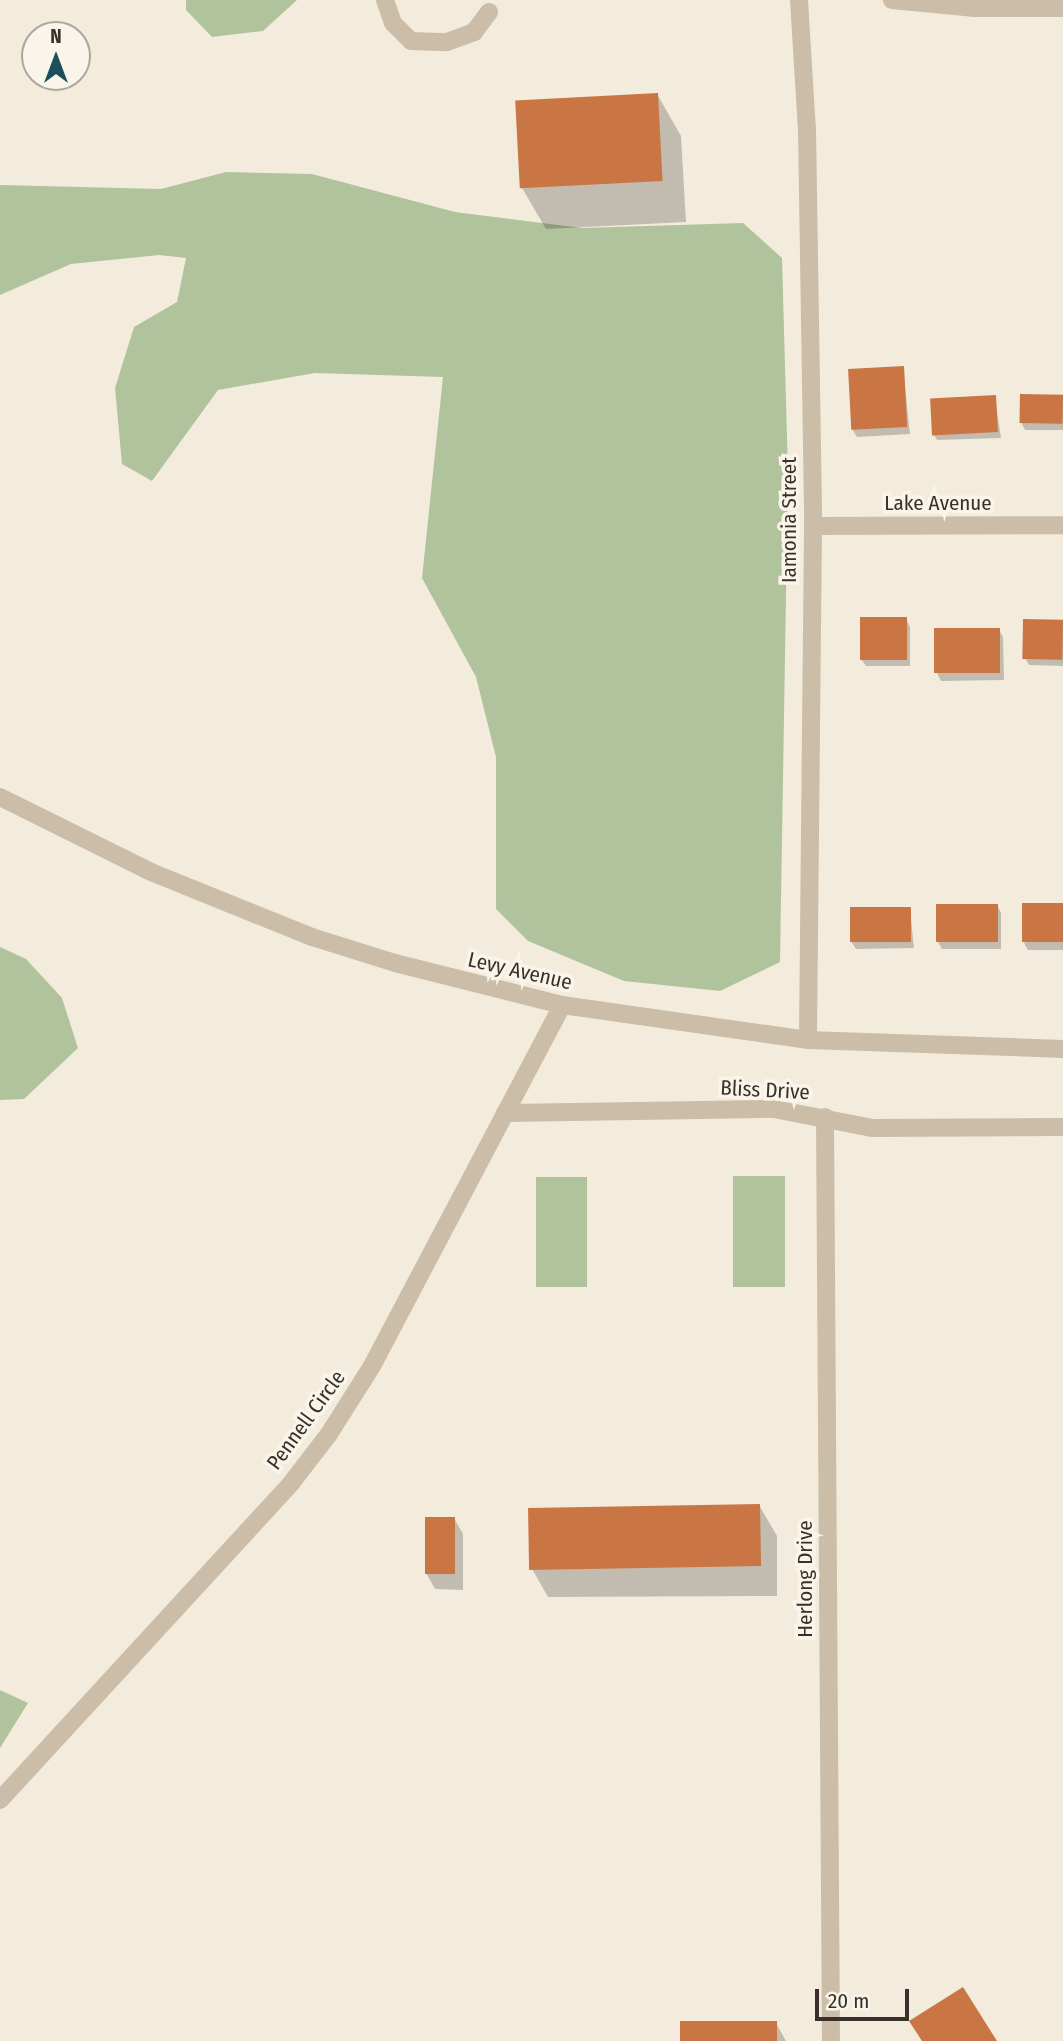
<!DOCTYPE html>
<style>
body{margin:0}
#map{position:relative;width:1063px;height:2041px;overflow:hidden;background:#f3ecdd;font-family:"Fira Sans Condensed",sans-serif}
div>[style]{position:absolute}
.green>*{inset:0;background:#b1c39c;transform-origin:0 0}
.shadow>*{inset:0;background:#0003}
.building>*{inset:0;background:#c97644;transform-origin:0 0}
.minor>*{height:18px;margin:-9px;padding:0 9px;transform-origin:9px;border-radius:9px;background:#ccbda8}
span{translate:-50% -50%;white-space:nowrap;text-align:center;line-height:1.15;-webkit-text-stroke:7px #faf5ea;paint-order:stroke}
.street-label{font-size:21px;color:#383029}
.north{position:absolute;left:21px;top:21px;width:70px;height:70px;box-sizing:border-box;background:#faf5ea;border:2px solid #aca69d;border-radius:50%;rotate:0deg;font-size:19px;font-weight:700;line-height:28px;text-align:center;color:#383029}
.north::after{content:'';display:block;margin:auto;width:24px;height:32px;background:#1c4f5b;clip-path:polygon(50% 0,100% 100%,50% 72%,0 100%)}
.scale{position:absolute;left:815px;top:1989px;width:94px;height:32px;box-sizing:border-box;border:4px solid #383029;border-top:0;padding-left:9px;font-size:21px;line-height:24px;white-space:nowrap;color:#383029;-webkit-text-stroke:5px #faf5ea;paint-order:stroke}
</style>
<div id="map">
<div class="green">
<i style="clip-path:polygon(186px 0,297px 0,263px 31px,212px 37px,186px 10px)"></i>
<i style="clip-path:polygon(226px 172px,312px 174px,455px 212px,582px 228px,743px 223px,782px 258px,788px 473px,780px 962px,720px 991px,624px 981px,528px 941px,496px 909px,496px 757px,476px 677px,422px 578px,443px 377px,315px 373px,218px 390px,152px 481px,122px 464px,115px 388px,134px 327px,177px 302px,186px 258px,159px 255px,71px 264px,0 295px,0 185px,161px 189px)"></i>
<i style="clip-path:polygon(0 947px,26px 959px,62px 998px,78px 1048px,24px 1099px,0 1100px)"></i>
<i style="left:733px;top:1176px;width:52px;height:111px"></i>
<i style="left:536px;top:1177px;width:51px;height:110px"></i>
<i style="clip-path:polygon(0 1690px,28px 1703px,0 1748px)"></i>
</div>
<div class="shadow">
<i style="clip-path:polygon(657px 94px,681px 136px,686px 222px,546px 229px,522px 188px)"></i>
<i style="clip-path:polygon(903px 368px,910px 434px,857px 437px,852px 429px)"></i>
<i style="clip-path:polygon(1063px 396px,1063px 430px,1025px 430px,1021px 422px)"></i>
<i style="clip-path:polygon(995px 397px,1001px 438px,937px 440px,933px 433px)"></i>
<i style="clip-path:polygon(906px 619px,910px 627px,910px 666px,866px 666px,861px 659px)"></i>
<i style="clip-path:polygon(1063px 622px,1063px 666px,1029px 665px,1025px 658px)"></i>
<i style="clip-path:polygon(999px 630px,1003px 637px,1004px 680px,941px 681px,937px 673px)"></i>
<i style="clip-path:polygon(997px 905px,1001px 913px,1001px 949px,942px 949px,938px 942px)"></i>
<i style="clip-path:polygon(1063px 905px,1063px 950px,1028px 950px,1024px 943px)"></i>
<i style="clip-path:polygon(910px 909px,914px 948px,856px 949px,851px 941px)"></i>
<i style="clip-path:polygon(759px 1505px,777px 1536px,777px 1596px,548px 1597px,531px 1567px)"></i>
<i style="clip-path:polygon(454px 1518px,463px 1534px,463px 1590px,435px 1589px,426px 1573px)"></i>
<i style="clip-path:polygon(776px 2023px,786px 2041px,682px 2041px)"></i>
</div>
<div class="building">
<i style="left:658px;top:93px;width:88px;height:143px;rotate:87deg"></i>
<i style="left:904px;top:366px;width:61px;height:56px;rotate:87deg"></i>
<i style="left:1020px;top:394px;width:43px;height:29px;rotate:1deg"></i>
<i style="left:996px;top:395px;width:37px;height:66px;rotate:87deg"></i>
<i style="left:860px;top:617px;width:47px;height:43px"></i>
<i style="left:1023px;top:619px;width:40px;height:40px;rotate:1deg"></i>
<i style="left:1000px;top:628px;width:45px;height:66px;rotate:90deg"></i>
<i style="left:1063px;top:903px;width:39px;height:41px;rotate:90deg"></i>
<i style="left:936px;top:904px;width:62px;height:38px"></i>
<i style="left:850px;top:907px;width:61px;height:35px"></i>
<i style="left:760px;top:1504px;width:62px;height:232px;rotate:89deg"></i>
<i style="left:425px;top:1517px;width:30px;height:57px"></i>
<i style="clip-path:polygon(963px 1987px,997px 2041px,922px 2041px,909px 2021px)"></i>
<i style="left:680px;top:2021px;width:97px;height:20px"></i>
</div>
<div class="minor">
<i style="left:385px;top:0;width:24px;rotate:71deg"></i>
<i style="left:393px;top:23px;width:25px;rotate:45deg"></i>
<i style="left:411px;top:41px;width:36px;rotate:2deg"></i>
<i style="left:447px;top:42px;width:29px;rotate:-20deg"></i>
<i style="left:474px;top:32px;width:25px;rotate:-53deg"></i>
<i style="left:799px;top:0;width:129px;rotate:86.5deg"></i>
<i style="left:807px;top:129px;width:397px;rotate:89.1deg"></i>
<i style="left:813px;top:526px;width:514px;rotate:90.56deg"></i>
<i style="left:892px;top:0;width:81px;rotate:5.6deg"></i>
<i style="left:973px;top:8px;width:90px"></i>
<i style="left:813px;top:526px;width:250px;rotate:-0.2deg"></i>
<i style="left:0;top:797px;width:169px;rotate:26.4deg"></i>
<i style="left:151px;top:872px;width:174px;rotate:22deg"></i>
<i style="left:312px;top:937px;width:87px;rotate:17.4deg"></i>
<i style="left:395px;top:963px;width:172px;rotate:14.1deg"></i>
<i style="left:562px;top:1005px;width:248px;rotate:8.1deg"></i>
<i style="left:808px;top:1040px;width:255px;rotate:2deg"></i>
<i style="left:505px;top:1113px;width:269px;rotate:-0.9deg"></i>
<i style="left:774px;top:1109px;width:101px;rotate:10.9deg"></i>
<i style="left:873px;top:1128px;width:190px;rotate:-0.3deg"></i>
<i style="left:825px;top:1117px;width:924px;rotate:89.63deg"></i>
<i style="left:0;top:1800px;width:432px;rotate:-47.4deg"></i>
<i style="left:292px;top:1482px;width:61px;rotate:-52.4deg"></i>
<i style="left:329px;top:1434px;width:80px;rotate:-57.7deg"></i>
<i style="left:372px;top:1366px;width:408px;rotate:-62.2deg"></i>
</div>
<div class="street-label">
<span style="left:938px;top:503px">Lake Avenue</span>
<span style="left:789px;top:520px;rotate:-90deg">Iamonia Street</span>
<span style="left:520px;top:971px;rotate:13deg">Levy Avenue</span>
<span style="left:765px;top:1090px;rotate:3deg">Bliss Drive</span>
<span style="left:306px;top:1420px;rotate:-54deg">Pennell Circle</span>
<span style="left:805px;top:1579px;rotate:-90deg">Herlong Drive</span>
</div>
<div class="north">N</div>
<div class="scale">20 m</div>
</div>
